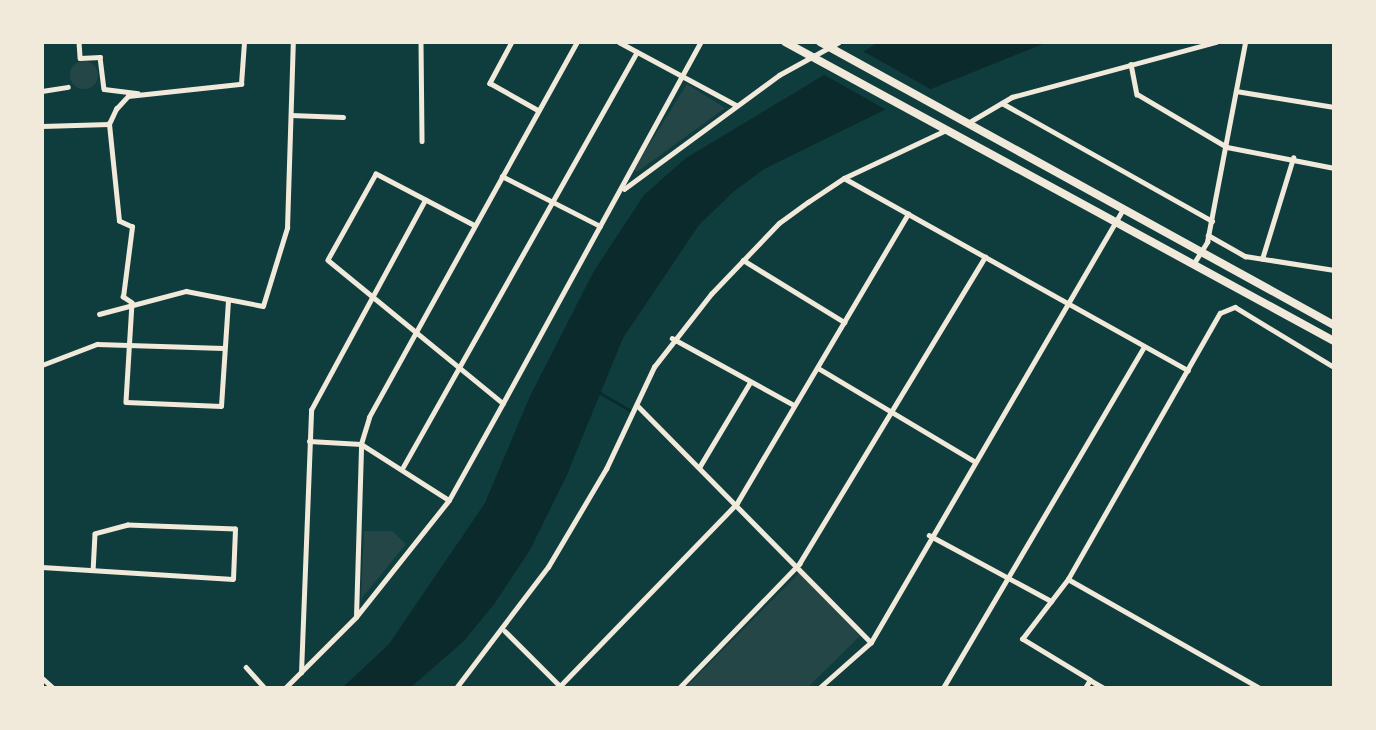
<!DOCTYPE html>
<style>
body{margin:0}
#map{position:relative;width:1376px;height:730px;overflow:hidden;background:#0f3d3e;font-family:Quicksand,sans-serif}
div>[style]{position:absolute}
.green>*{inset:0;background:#244646}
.round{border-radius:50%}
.water>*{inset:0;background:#0a2a2b}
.pier>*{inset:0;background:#0f3d3e}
.stream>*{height:3px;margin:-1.5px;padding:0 1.5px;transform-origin:1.5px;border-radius:1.5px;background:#0a2a2b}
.minor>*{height:4.5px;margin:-2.25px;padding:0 2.25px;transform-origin:2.25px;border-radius:2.25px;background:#f1e9da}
.tertiary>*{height:5px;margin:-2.5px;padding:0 2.5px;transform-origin:2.5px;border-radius:2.5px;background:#f1e9da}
.trunk>*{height:8px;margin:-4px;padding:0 4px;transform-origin:4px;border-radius:4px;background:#f1e9da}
span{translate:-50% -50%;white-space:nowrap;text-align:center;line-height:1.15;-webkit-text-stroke:4.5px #f1e9da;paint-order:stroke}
.frame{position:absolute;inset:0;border:44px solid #f1e9da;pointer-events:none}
</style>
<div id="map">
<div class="green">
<i class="round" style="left:70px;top:61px;width:28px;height:28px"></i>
<i style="clip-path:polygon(687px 84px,725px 108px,637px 172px,634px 169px)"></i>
<i style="clip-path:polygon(364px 531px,392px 531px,406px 544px,361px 599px)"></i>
<i style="clip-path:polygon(799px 573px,860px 636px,807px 688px,685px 688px)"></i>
</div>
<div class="water">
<i style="clip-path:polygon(879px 42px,1048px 42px,911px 97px,764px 169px,732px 193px,699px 225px,623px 338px,566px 477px,530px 550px,495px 603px,464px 641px,410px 688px,342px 688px,389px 644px,485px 503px,530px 396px,594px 271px,644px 195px,686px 158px)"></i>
</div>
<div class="pier">
<i style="clip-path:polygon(859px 49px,934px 91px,890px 112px,819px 72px)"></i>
</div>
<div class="stream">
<i style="left:600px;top:393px;width:34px;rotate:30deg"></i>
</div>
<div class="minor">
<i style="left:79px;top:42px;width:16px;rotate:86deg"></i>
<i style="left:80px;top:58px;width:20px;rotate:-3deg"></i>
<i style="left:100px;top:57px;width:32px;rotate:83deg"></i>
<i style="left:104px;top:89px;width:34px;rotate:7deg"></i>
<i style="left:421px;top:42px;width:99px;rotate:89.4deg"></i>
<i style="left:512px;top:42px;width:47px;rotate:118.2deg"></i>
<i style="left:490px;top:83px;width:55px;rotate:29.4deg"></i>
<i style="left:619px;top:42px;width:133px;rotate:28.3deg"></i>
<i style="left:1131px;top:64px;width:31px;rotate:79deg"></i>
<i style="left:1137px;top:94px;width:104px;rotate:30.5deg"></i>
<i style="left:1227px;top:147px;width:109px;rotate:11.1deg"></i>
<i style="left:42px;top:91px;width:26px;rotate:-9deg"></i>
<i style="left:1236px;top:91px;width:99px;rotate:9.3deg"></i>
<i style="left:1002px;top:103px;width:241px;rotate:29.3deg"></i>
<i style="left:291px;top:115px;width:52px;rotate:2.2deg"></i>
<i style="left:968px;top:123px;width:51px;rotate:-30.6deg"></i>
<i style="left:1012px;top:97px;width:211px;rotate:-15.1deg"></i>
<i style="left:42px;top:126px;width:67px;rotate:-1.7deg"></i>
<i style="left:502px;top:176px;width:110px;rotate:27deg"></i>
<i style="left:844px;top:178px;width:394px;rotate:29.2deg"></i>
<i style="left:624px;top:189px;width:192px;rotate:-36.3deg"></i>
<i style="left:779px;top:75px;width:68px;rotate:-28.8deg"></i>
<i style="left:475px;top:226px;width:112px;rotate:-152.3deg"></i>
<i style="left:376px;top:174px;width:98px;rotate:119.2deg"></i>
<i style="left:328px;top:260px;width:226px;rotate:39.3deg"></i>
<i style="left:503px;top:403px;width:412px;rotate:-61.3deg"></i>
<i style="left:1208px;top:235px;width:43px;rotate:29.6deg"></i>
<i style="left:1245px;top:256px;width:90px;rotate:8.9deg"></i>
<i style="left:1262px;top:259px;width:106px;rotate:-72.9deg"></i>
<i style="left:743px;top:260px;width:119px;rotate:31.5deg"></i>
<i style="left:1194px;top:263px;width:25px;rotate:-58deg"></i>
<i style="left:1207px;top:242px;width:204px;rotate:-79.2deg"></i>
<i style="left:132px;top:303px;width:11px;rotate:-146deg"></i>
<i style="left:123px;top:297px;width:71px;rotate:-82.7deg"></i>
<i style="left:132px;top:227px;width:14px;rotate:-155deg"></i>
<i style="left:119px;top:221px;width:98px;rotate:-95.9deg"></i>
<i style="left:109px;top:124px;width:17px;rotate:-65deg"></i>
<i style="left:116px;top:109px;width:18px;rotate:-47deg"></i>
<i style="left:128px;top:96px;width:114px;rotate:-6.1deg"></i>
<i style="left:241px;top:84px;width:42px;rotate:-85.9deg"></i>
<i style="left:132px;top:303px;width:99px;rotate:93.5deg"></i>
<i style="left:126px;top:402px;width:95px;rotate:2.4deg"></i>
<i style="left:221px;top:406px;width:106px;rotate:-86.2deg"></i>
<i style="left:99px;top:314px;width:90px;rotate:-14.8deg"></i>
<i style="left:186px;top:291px;width:78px;rotate:11deg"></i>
<i style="left:263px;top:306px;width:82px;rotate:-72.9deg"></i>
<i style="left:287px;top:228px;width:186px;rotate:-88.2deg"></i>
<i style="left:672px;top:338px;width:139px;rotate:28.8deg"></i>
<i style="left:42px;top:365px;width:59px;rotate:-20.9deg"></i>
<i style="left:97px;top:344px;width:126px;rotate:1.8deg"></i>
<i style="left:818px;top:368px;width:182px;rotate:30.8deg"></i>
<i style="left:638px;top:406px;width:332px;rotate:45.4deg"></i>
<i style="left:309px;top:441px;width:52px;rotate:3.3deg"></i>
<i style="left:361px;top:444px;width:104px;rotate:32.5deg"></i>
<i style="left:700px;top:466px;width:96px;rotate:-59.1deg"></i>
<i style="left:403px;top:467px;width:476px;rotate:-60.6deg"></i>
<i style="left:929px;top:535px;width:139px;rotate:28.4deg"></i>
<i style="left:42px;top:567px;width:191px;rotate:3.6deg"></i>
<i style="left:233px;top:579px;width:50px;rotate:-87.7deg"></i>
<i style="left:235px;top:529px;width:107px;rotate:-177.9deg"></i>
<i style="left:128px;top:525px;width:34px;rotate:165deg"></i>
<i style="left:95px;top:534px;width:36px;rotate:93deg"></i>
<i style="left:1068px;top:579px;width:221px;rotate:29.6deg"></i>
<i style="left:356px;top:617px;width:173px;rotate:-88.3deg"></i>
<i style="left:361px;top:444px;width:28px;rotate:-73deg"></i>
<i style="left:369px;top:417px;width:429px;rotate:-61deg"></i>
<i style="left:505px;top:631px;width:81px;rotate:45deg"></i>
<i style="left:246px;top:667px;width:28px;rotate:48deg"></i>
<i style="left:301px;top:673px;width:263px;rotate:-87.8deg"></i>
<i style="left:311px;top:410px;width:239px;rotate:-61.5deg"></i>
<i style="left:1090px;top:680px;width:16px;rotate:30deg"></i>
<i style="left:285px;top:688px;width:100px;rotate:-45deg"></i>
<i style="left:356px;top:617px;width:149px;rotate:-51.5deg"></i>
<i style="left:449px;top:500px;width:111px;rotate:-60.9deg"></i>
<i style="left:456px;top:688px;width:152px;rotate:-52.8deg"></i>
<i style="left:548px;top:567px;width:114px;rotate:-59.4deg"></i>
<i style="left:606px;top:469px;width:113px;rotate:-64.8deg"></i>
<i style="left:654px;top:367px;width:93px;rotate:-52deg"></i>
<i style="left:711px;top:294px;width:98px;rotate:-46.2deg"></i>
<i style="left:779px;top:223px;width:36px;rotate:-36deg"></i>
<i style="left:808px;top:202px;width:43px;rotate:-33.7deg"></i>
<i style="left:844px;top:178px;width:113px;rotate:-25.2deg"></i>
<i style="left:558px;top:688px;width:257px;rotate:-45.9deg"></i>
<i style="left:737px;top:503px;width:336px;rotate:-59.4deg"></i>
<i style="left:679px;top:688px;width:173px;rotate:-45.9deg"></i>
<i style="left:799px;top:564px;width:359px;rotate:-58.8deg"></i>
<i style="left:943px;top:688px;width:396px;rotate:-59.5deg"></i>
<i style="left:1085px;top:688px;width:9px;rotate:-58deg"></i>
<i style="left:1090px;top:680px;width:79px;rotate:-148.9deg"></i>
<i style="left:1022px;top:639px;width:76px;rotate:-52.5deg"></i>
<i style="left:1068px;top:579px;width:306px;rotate:-60.3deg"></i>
<i style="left:1220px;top:313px;width:16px;rotate:-22deg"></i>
<i style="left:1235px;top:307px;width:116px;rotate:31.2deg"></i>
</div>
<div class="tertiary">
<i style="left:42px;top:678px;width:15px;rotate:42deg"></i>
<i style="left:819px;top:688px;width:69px;rotate:-41.5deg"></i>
<i style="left:871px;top:642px;width:501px;rotate:-59.8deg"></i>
</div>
<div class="trunk">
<i style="left:785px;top:42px;width:625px;rotate:28.57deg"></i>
<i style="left:820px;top:42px;width:587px;rotate:28.84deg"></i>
</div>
<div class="frame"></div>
</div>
